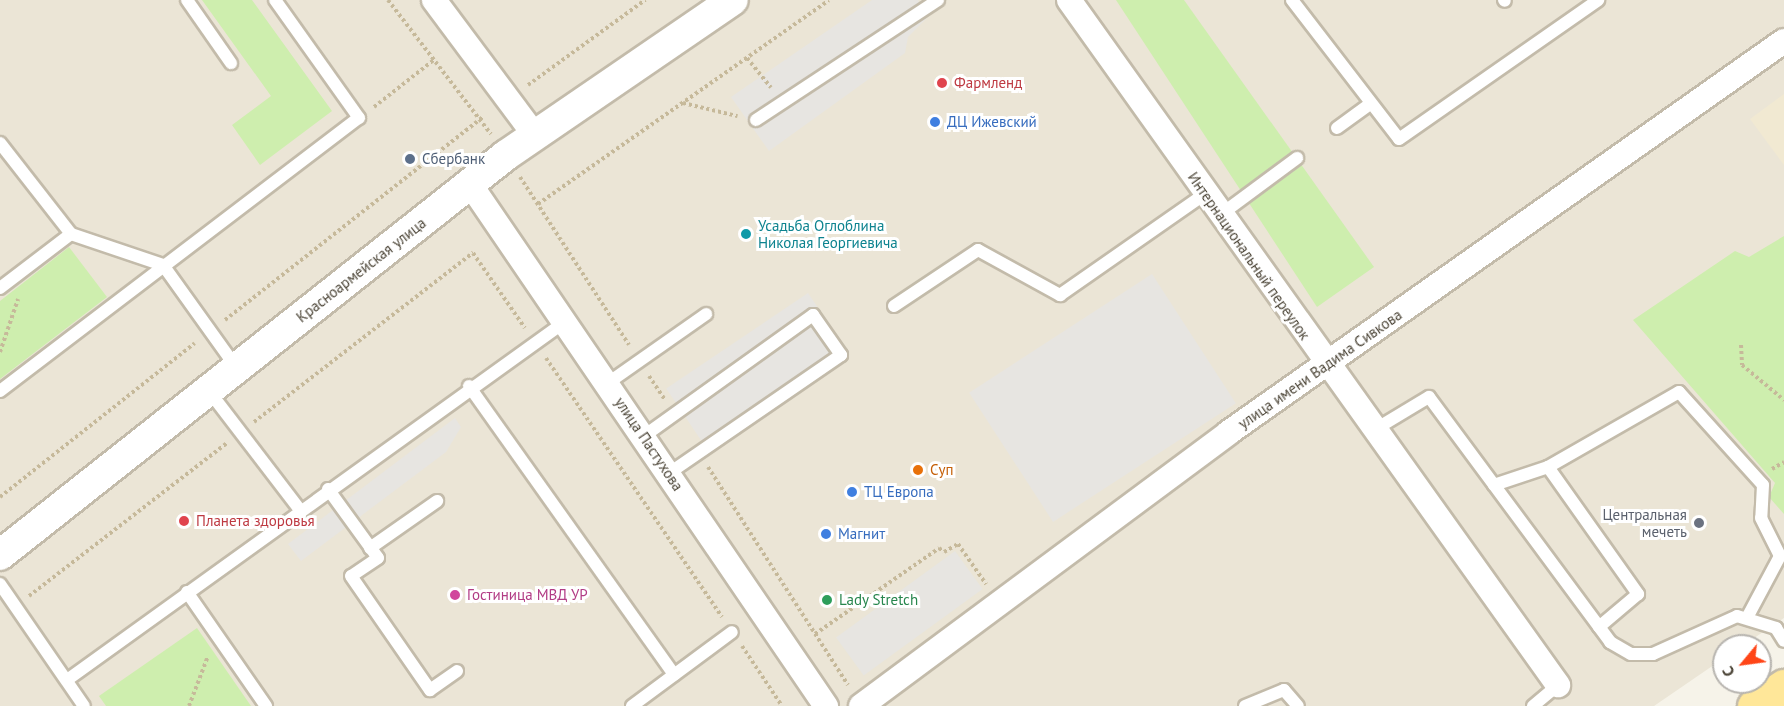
<!DOCTYPE html>
<meta charset="utf-8">
<style>
body{margin:0}
#map{position:relative;width:1784px;height:706px;overflow:hidden;background:#f6f3e9;font-family:"PT Sans",sans-serif}
div>[style]{position:absolute}
.residential>*{inset:0;background:#ebe5d6}
.education>*{inset:0;background:#f1e9d2}
.green>*{inset:0;background:#ceeeae}
.parking>*{inset:0;background:#e7e5e1;transform-origin:0 0}
.path>*{height:4px;margin-top:-2px;transform-origin:0;background:repeating-linear-gradient(90deg,#c6b99a 0 3px,transparent 0 6px)}
.roads{filter:drop-shadow(2px 0 #c3bbaa) drop-shadow(-2px 0 #c3bbaa) drop-shadow(0 2px #c3bbaa) drop-shadow(0 -2px #c3bbaa)}
.service>*{height:12px;margin:-6px;padding:0 6px;transform-origin:6px;border-radius:6px;background:#fff}
.minor>*{height:24px;margin:-12px;padding:0 12px;transform-origin:12px;border-radius:12px;background:#fff}
.tertiary>*{height:30px;margin:-15px;padding:0 15px;transform-origin:15px;border-radius:15px;background:#fff}
.primary>*{height:33px;margin:-16.5px;padding:0 16.5px;transform-origin:16.5px;border-radius:16.5px;background:#ffe799}
.dots>*{width:16px;height:16px;translate:-50% -50%;box-sizing:border-box;border:3px solid #fff;border-radius:50%}
span{translate:-50% -50%;white-space:nowrap;text-align:center;line-height:1.15;-webkit-text-stroke:6px #fff;paint-order:stroke}
.health-label{font-size:15px;color:#be3a42}
.left{translate:0 -50%;text-align:left}
.shop-label{font-size:15px;color:#366cbe}
.service-label{font-size:15px;color:#4e5e75}
.culture-label{font-size:15px;color:#0d838f}
.street-label{font-size:15px;color:#4b4436}
.food-label{font-size:15px;color:#c56008}
.worship-label{font-size:15px;color:#5b616d}
.right{translate:-100% -50%;text-align:right}
.hotel-label{font-size:15px;color:#b23c85}
.leisure-label{font-size:15px;color:#27864d}
.north{position:absolute;left:1712px;top:634px;width:60px;height:60px;box-sizing:border-box;background:#fff;border:2px solid #b7b4af;border-radius:50%;rotate:241deg;font-size:16px;font-weight:700;line-height:24px;text-align:center;color:#4b4436}
.north::after{content:'';display:block;margin:auto;width:21px;height:27px;background:#ff4517;clip-path:polygon(50% 0,100% 100%,50% 72%,0 100%)}
</style>
<div id="map">
<div class="residential">
<i style="clip-path:polygon(0 0,1784px 0,1784px 618px,1742px 646px,1724px 646px,1724px 658px,1654px 706px,0 706px)"></i>
</div>
<div class="education">
<i style="clip-path:polygon(1784px 94px,1784px 165px,1750px 119px)"></i>
</div>
<div class="green">
<i style="clip-path:polygon(202px 0,252px 0,332px 111px,260px 165px,232px 125px,271px 96px)"></i>
<i style="clip-path:polygon(1116px 0,1184px 0,1374px 267px,1317px 307px)"></i>
<i style="clip-path:polygon(1784px 236px,1784px 514px,1769px 497px,1775px 483px,1633px 320px,1735px 251px,1749px 257px)"></i>
<i style="clip-path:polygon(69px 247px,107px 297px,0 379px,0 301px)"></i>
<i style="clip-path:polygon(197px 628px,251px 706px,106px 706px,99px 696px)"></i>
</div>
<div class="parking">
<i style="clip-path:polygon(872px 0,918px 0,927px 18px,908px 37px,905px 53px,769px 151px,731px 97px)"></i>
<i style="left:1152px;top:274px;width:154px;height:218px;rotate:57deg"></i>
<i style="left:808px;top:293px;width:64px;height:171px;rotate:56deg"></i>
<i style="clip-path:polygon(455px 418px,461px 427px,446px 452px,301px 561px,288px 544px)"></i>
<i style="left:955px;top:551px;width:47px;height:147px;rotate:54deg"></i>
</div>
<div class="path">
<i style="left:388px;top:0;width:169px;rotate:52.5deg"></i>
<i style="left:747px;top:58px;width:38px;rotate:51deg"></i>
<i style="left:528px;top:85px;width:145px;rotate:-36deg"></i>
<i style="left:683px;top:103px;width:56px;rotate:13.5deg"></i>
<i style="left:374px;top:107px;width:78px;rotate:-38.2deg"></i>
<i style="left:520px;top:177px;width:200px;rotate:57deg"></i>
<i style="left:538px;top:204px;width:355px;rotate:-35deg"></i>
<i style="left:225px;top:320px;width:328px;rotate:-38.2deg"></i>
<i style="left:1741px;top:345px;width:20px;rotate:87deg"></i>
<i style="left:1742px;top:365px;width:55px;rotate:39.8deg"></i>
<i style="left:0;top:352px;width:56px;rotate:-71.2deg"></i>
<i style="left:546px;top:358px;width:313px;rotate:55.8deg"></i>
<i style="left:649px;top:376px;width:29px;rotate:56deg"></i>
<i style="left:254px;top:422px;width:277px;rotate:-37.7deg"></i>
<i style="left:473px;top:253px;width:91px;rotate:55.3deg"></i>
<i style="left:708px;top:467px;width:259px;rotate:57.3deg"></i>
<i style="left:1772px;top:469px;width:14px;rotate:-30deg"></i>
<i style="left:0;top:497px;width:248px;rotate:-38.3deg"></i>
<i style="left:29px;top:596px;width:250px;rotate:-37.7deg"></i>
<i style="left:815px;top:634px;width:151px;rotate:-34.7deg"></i>
<i style="left:939px;top:548px;width:6px;rotate:39deg"></i>
<i style="left:944px;top:552px;width:16px;rotate:-30deg"></i>
<i style="left:958px;top:544px;width:49px;rotate:55deg"></i>
<i style="left:742px;top:646px;width:72px;rotate:56.3deg"></i>
<i style="left:189px;top:706px;width:53px;rotate:-69.2deg"></i>
</div>
<div class="roads">
<div class="service">
<i style="left:187px;top:0;width:77px;rotate:55.1deg"></i>
<i style="left:1292px;top:0;width:175px;rotate:52.4deg"></i>
<i style="left:1399px;top:139px;width:243px;rotate:-34.9deg"></i>
<i style="left:1504px;top:0;width:1px;rotate:45deg"></i>
<i style="left:756px;top:120px;width:218px;rotate:-33.4deg"></i>
<i style="left:1337px;top:128px;width:41px;rotate:-36deg"></i>
<i style="left:0;top:143px;width:115px;rotate:52deg"></i>
<i style="left:71px;top:234px;width:97px;rotate:18.6deg"></i>
<i style="left:163px;top:265px;width:125px;rotate:54.4deg"></i>
<i style="left:1220px;top:215px;width:96px;rotate:-36.5deg"></i>
<i style="left:0;top:288px;width:89px;rotate:-37.3deg"></i>
<i style="left:894px;top:306px;width:101px;rotate:-33.7deg"></i>
<i style="left:978px;top:250px;width:94px;rotate:28.8deg"></i>
<i style="left:1060px;top:295px;width:177px;rotate:-34.9deg"></i>
<i style="left:608px;top:383px;width:120px;rotate:-35.1deg"></i>
<i style="left:469px;top:386px;width:354px;rotate:54.6deg"></i>
<i style="left:0;top:391px;width:451px;rotate:-37.3deg"></i>
<i style="left:359px;top:118px;width:145px;rotate:-125.4deg"></i>
<i style="left:209px;top:391px;width:150px;rotate:52.6deg"></i>
<i style="left:1374px;top:430px;width:64px;rotate:-31deg"></i>
<i style="left:1429px;top:397px;width:305px;rotate:53.5deg"></i>
<i style="left:1610px;top:642px;width:24px;rotate:30deg"></i>
<i style="left:1631px;top:654px;width:22px"></i>
<i style="left:1653px;top:654px;width:92px;rotate:-24.3deg"></i>
<i style="left:1737px;top:616px;width:41px;rotate:17.1deg"></i>
<i style="left:1776px;top:628px;width:15px;rotate:58deg"></i>
<i style="left:644px;top:436px;width:208px;rotate:-35.6deg"></i>
<i style="left:813px;top:315px;width:49px;rotate:55deg"></i>
<i style="left:841px;top:355px;width:209px;rotate:145.5deg"></i>
<i style="left:1548px;top:467px;width:151px;rotate:-29.8deg"></i>
<i style="left:1679px;top:392px;width:125px;rotate:47.9deg"></i>
<i style="left:1763px;top:485px;width:33px;rotate:93deg"></i>
<i style="left:1761px;top:518px;width:42px;rotate:63.4deg"></i>
<i style="left:1780px;top:556px;width:68px;rotate:118.1deg"></i>
<i style="left:1494px;top:485px;width:57px;rotate:-18.4deg"></i>
<i style="left:1548px;top:467px;width:156px;rotate:54.7deg"></i>
<i style="left:1638px;top:594px;width:51px;rotate:139.8deg"></i>
<i style="left:328px;top:489px;width:85px;rotate:54.1deg"></i>
<i style="left:378px;top:558px;width:32px;rotate:146deg"></i>
<i style="left:351px;top:576px;width:139px;rotate:55.3deg"></i>
<i style="left:430px;top:690px;width:33px;rotate:-35deg"></i>
<i style="left:370px;top:548px;width:82px;rotate:-35deg"></i>
<i style="left:0;top:584px;width:148px;rotate:55.5deg"></i>
<i style="left:187px;top:592px;width:139px;rotate:55.3deg"></i>
<i style="left:67px;top:680px;width:615px;rotate:-35.73deg"></i>
<i style="left:632px;top:706px;width:124px;rotate:-36.5deg"></i>
<i style="left:1245px;top:706px;width:42px;rotate:-22.3deg"></i>
<i style="left:1284px;top:690px;width:21px;rotate:49deg"></i>
<i style="left:1533px;top:706px;width:33px;rotate:-40deg"></i>
</div>
<div class="minor">
<i style="left:434px;top:0;width:167px;rotate:53.3deg"></i>
<i style="left:1069px;top:0;width:842px;rotate:54.48deg"></i>
<i style="left:470px;top:184px;width:632px;rotate:55.71deg"></i>
<i style="left:861px;top:706px;width:457px;rotate:-36.6deg"></i>
<i style="left:1228px;top:433px;width:680px;rotate:-35.19deg"></i>
</div>
<div class="tertiary">
<i style="left:0;top:555px;width:644px;rotate:-38.31deg"></i>
<i style="left:505px;top:156px;width:276px;rotate:-34.4deg"></i>
</div>
<div class="primary">
<i style="left:1754px;top:706px;width:36px;rotate:-34deg"></i>
</div>
</div>
<div class="dots">
<i style="left:942px;top:83px;background:#e0444e"></i>
<i style="left:935px;top:122px;background:#3f7fe0"></i>
<i style="left:410px;top:159px;background:#5c6f8a"></i>
<i style="left:746px;top:234px;background:#0f9aa8"></i>
<i style="left:918px;top:470px;background:#e8710a"></i>
<i style="left:852px;top:492px;background:#3f7fe0"></i>
<i style="left:184px;top:521px;background:#e0444e"></i>
<i style="left:1699px;top:523px;background:#6b7280"></i>
<i style="left:826px;top:534px;background:#3f7fe0"></i>
<i style="left:455px;top:595px;background:#d1479c"></i>
<i style="left:827px;top:600px;background:#2e9e5b"></i>
</div>
<div class="health-label">
<span class="left" style="left:954px;top:83px">Фармленд</span>
<span class="left" style="left:196px;top:521px">Планета здоровья</span>
</div>
<div class="shop-label">
<span class="left" style="left:947px;top:122px">ДЦ Ижевский</span>
<span class="left" style="left:864px;top:492px">ТЦ Европа</span>
<span class="left" style="left:838px;top:534px">Магнит</span>
</div>
<div class="service-label">
<span class="left" style="left:422px;top:159px">Сбербанк</span>
</div>
<div class="culture-label">
<span class="left" style="left:758px;top:234px">Усадьба Оглоблина<br>Николая Георгиевича</span>
</div>
<div class="street-label">
<span style="left:1249px;top:256px;rotate:55deg">Интернациональный переулок</span>
<span style="left:361px;top:270px;rotate:-38deg">Красноармейская улица</span>
<span style="left:1320px;top:369px;rotate:-35deg">улица имени Вадима Сивкова</span>
<span style="left:649px;top:444px;rotate:56deg">улица Пастухова</span>
</div>
<div class="food-label">
<span class="left" style="left:930px;top:470px">Суп</span>
</div>
<div class="worship-label">
<span class="right" style="left:1687px;top:523px">Центральная<br>мечеть</span>
</div>
<div class="hotel-label">
<span class="left" style="left:467px;top:595px">Гостиница МВД УР</span>
</div>
<div class="leisure-label">
<span class="left" style="left:839px;top:600px">Lady Stretch</span>
</div>
<div class="north">С</div>
</div>
